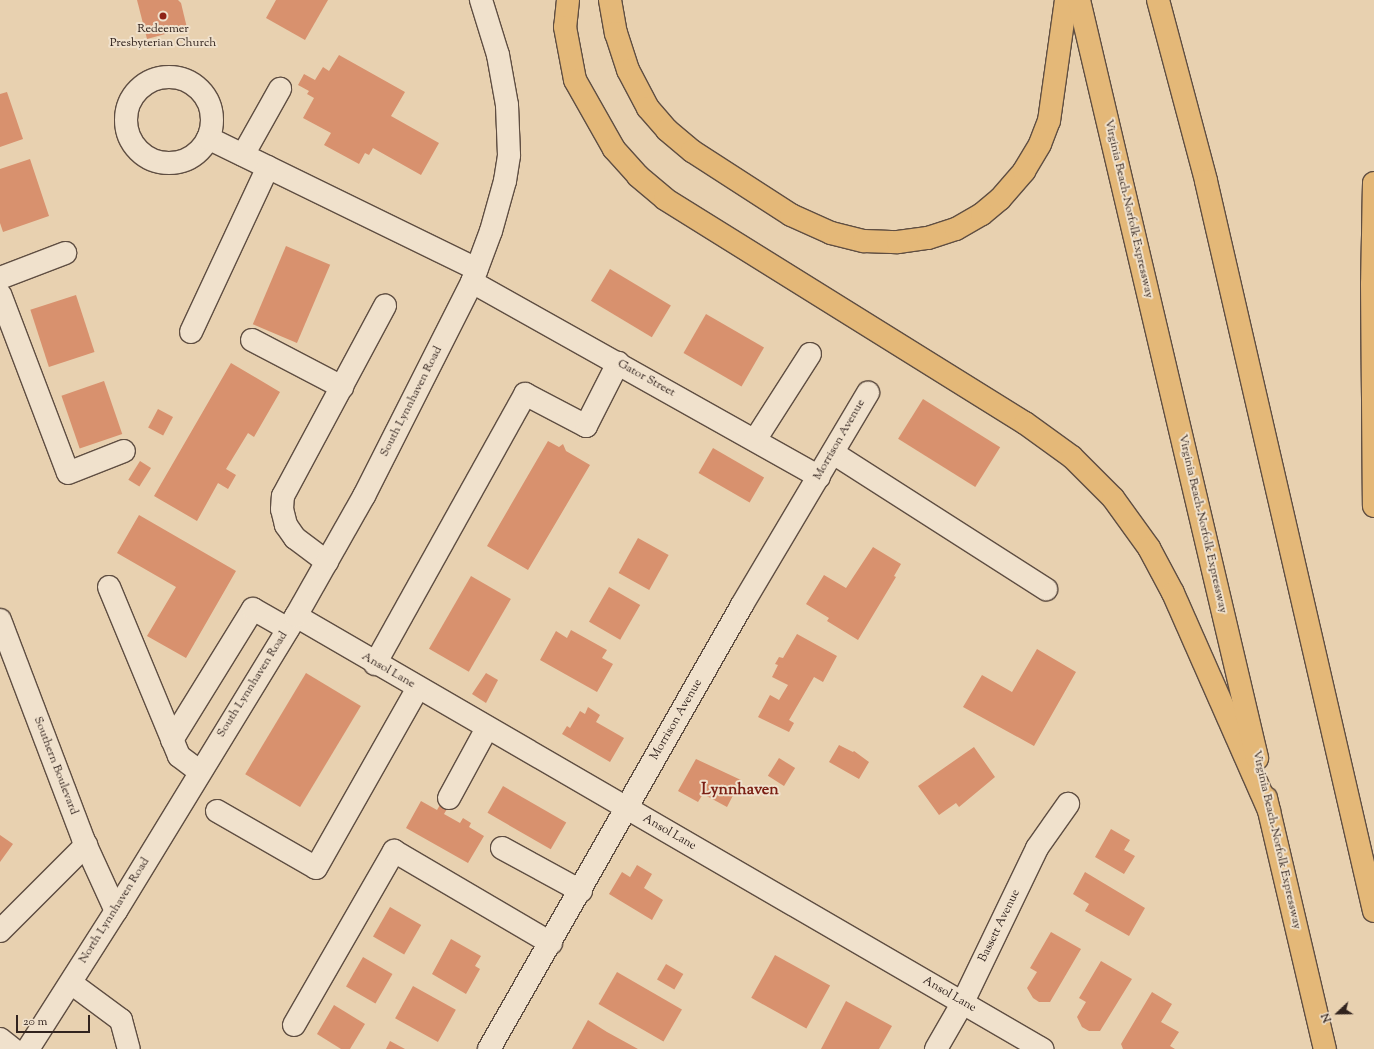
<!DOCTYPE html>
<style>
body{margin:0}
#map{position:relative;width:1374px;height:1049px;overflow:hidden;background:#e8d1b0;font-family:"Sorts Mill Goudy",serif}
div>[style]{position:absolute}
.building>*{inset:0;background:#d8916e;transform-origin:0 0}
.roads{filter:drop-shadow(1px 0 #5f4e42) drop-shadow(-1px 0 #5f4e42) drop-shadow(0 1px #5f4e42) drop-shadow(0 -1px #5f4e42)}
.minor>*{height:22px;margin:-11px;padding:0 11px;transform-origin:11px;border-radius:11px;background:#f0e1cc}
.minor>.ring{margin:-11px;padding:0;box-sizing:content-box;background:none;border:22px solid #f0e1cc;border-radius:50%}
.highway>*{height:22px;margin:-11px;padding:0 11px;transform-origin:11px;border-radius:11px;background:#e4b878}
.dots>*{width:11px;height:11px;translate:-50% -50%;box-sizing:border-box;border:2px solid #f0e1cc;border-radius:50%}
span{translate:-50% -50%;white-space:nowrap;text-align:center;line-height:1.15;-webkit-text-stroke:4px #f0e1cc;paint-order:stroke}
.poi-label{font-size:12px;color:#31231e}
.street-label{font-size:12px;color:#31231e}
.district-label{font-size:16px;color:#7a1f14;font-weight:700}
.north{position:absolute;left:1318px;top:993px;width:40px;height:40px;-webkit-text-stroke:3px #f0e1cc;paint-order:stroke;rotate:248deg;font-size:11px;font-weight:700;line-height:16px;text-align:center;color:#31231e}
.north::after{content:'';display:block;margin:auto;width:14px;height:18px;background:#31231e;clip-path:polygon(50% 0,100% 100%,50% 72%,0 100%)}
.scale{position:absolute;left:16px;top:1015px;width:74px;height:18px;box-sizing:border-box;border:2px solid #31231e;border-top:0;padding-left:5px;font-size:12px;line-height:14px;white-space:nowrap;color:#31231e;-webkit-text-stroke:3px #f0e1cc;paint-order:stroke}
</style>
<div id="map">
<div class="building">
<i style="clip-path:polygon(137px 0,178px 0,181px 3px,187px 28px,147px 39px)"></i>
<i style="clip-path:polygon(276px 0,328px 0,305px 40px,266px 18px)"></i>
<i style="clip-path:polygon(339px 55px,405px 92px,391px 116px,439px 143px,421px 175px,373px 148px,369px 155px,365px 153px,359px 164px,324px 145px,331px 133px,303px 118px,314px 98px,307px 94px,309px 91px,298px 85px,304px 74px,315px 80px,323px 67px,329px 71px)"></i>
<i style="clip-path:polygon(7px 92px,23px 139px,0 147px,0 94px)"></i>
<i style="clip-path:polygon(30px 159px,49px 216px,3px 232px,0 223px,0 169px)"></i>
<i style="left:286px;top:246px;width:48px;height:85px;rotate:23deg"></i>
<i style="left:610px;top:269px;width:71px;height:37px;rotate:31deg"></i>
<i style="left:76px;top:295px;width:60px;height:48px;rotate:72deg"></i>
<i style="left:706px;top:314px;width:67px;height:45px;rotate:30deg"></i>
<i style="clip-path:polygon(231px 363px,280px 392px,254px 437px,248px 433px,226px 469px,236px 475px,228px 489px,218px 483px,197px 521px,154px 496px)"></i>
<i style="left:104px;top:381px;width:56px;height:45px;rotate:71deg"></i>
<i style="left:923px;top:399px;width:91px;height:47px;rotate:32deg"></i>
<i style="left:158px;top:409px;width:17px;height:21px;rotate:28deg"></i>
<i style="clip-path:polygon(548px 441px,559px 447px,563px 444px,566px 451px,590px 465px,528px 570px,487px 546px)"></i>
<i style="left:713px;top:448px;width:59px;height:29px;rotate:30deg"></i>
<i style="left:140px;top:461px;width:13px;height:22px;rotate:32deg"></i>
<i style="clip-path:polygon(139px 515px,236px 571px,186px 658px,147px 636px,176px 587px,117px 553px)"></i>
<i style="left:638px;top:538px;width:35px;height:40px;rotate:29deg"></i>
<i style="clip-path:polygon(873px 547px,901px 564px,894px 576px,896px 577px,858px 640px,827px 621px,829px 618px,806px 604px,824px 575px,846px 588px)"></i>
<i style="left:471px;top:576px;width:46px;height:84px;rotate:30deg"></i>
<i style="left:609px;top:587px;width:36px;height:40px;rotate:30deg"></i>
<i style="clip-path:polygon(571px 630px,607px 650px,602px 658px,613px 664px,597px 692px,540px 660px,556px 631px,567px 638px)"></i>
<i style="clip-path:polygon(797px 634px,837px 656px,823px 682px,814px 677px,789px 720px,794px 723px,789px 732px,758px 717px,770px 695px,779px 700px,788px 685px,772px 677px,778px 665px,775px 664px,779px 657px,783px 658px)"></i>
<i style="clip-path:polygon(1037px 649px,1076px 672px,1034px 746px,963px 707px,982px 675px,1012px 692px)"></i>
<i style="left:306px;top:673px;width:64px;height:118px;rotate:31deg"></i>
<i style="clip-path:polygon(486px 673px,498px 680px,486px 703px,472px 694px)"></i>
<i style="clip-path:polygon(588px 707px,600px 715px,596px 722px,624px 738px,610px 762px,562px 734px,567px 726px,570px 728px,580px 711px,585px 714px)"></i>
<i style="clip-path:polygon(839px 745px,853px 752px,854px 751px,869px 762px,859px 779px,829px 762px)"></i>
<i style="clip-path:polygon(974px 747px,995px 777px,959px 807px,956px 803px,939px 815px,918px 786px)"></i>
<i style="left:779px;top:758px;width:19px;height:21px;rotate:32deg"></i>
<i style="clip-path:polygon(696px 759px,741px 780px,727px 807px,703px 794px,698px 802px,678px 791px)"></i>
<i style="left:503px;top:786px;width:73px;height:31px;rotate:30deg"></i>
<i style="clip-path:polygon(421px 801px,437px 810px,440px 805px,447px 809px,444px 814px,460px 823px,463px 818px,471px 823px,469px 827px,484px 836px,468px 863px,406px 828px)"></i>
<i style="clip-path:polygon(1111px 829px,1130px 840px,1124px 850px,1135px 856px,1124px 874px,1095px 857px)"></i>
<i style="clip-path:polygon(0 835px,13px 844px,0 862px)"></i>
<i style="clip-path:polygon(637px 865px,652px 874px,644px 888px,663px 900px,652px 920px,609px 894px,622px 872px,630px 877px)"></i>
<i style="clip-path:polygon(1085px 872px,1145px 908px,1129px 936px,1085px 911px,1089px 904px,1073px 894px)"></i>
<i style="left:390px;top:907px;width:36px;height:34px;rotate:30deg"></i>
<i style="clip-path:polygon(1051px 932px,1081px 949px,1050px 1002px,1039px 1002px,1033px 998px,1027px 988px,1037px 972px,1030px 968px)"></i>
<i style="clip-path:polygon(451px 939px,481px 956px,475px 966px,480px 969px,466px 994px,432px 974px)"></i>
<i style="left:775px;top:955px;width:63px;height:49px;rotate:29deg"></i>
<i style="left:363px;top:957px;width:34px;height:34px;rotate:30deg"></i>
<i style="clip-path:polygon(1101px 961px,1132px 979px,1100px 1031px,1089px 1031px,1082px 1027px,1077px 1017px,1086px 1002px,1079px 998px)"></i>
<i style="left:666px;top:964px;width:20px;height:18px;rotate:30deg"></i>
<i style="left:617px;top:972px;width:75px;height:37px;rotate:30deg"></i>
<i style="left:413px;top:986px;width:49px;height:37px;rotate:29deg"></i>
<i style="clip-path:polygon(1152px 992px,1172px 1004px,1161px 1022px,1179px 1032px,1170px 1046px,1175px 1049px,1123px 1049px,1121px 1044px)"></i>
<i style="clip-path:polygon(846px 1001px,892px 1026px,879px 1049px,821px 1049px)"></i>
<i style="clip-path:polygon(334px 1005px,365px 1024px,350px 1049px,341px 1049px,317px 1034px)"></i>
<i style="clip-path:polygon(588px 1020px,607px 1032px,638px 1049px,572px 1049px)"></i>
<i style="clip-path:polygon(390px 1041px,405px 1049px,386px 1049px)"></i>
</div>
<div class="roads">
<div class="minor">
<i class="ring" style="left:126px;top:77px;width:64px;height:64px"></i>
<i style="left:208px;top:138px;width:299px;rotate:26deg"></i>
<i style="left:243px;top:155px;width:76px;rotate:-60.7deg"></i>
<i style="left:0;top:278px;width:70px;rotate:-21deg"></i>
<i style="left:472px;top:282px;width:398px;rotate:29.3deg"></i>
<i style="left:0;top:294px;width:191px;rotate:69.2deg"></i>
<i style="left:68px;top:473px;width:60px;rotate:-21.4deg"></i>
<i style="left:191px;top:332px;width:182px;rotate:-65deg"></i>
<i style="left:252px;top:340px;width:102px;rotate:27.6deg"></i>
<i style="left:755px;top:440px;width:102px;rotate:-57.4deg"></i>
<i style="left:833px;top:453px;width:253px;rotate:32.6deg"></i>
<i style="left:327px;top:562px;width:40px;rotate:-143deg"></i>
<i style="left:295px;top:538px;width:16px;rotate:-125deg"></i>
<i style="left:286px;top:525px;width:16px;rotate:-104deg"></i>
<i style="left:282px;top:509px;width:13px;rotate:-86deg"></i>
<i style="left:283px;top:496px;width:216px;rotate:-61.8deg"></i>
<i style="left:109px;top:587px;width:183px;rotate:67.5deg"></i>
<i style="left:179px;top:756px;width:26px;rotate:37deg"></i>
<i style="left:296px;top:616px;width:863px;rotate:30.13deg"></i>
<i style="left:0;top:620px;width:234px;rotate:69.2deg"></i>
<i style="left:83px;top:839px;width:79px;rotate:65.4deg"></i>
<i style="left:375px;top:664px;width:309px;rotate:-60.9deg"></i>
<i style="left:525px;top:394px;width:69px;rotate:27.7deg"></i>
<i style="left:586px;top:426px;width:71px;rotate:-63.1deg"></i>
<i style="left:172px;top:740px;width:154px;rotate:-58.3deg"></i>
<i style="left:253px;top:609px;width:40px;rotate:29.7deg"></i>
<i style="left:449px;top:798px;width:80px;rotate:-61.5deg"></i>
<i style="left:217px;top:811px;width:114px;rotate:29.9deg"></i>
<i style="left:316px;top:868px;width:207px;rotate:-60.5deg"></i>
<i style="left:502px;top:848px;width:90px;rotate:28.6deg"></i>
<i style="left:0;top:931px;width:122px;rotate:-45deg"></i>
<i style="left:71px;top:983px;width:62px;rotate:36.5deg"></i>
<i style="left:121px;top:1020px;width:30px;rotate:75deg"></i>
<i style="left:294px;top:1025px;width:201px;rotate:-60.1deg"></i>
<i style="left:394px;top:851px;width:182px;rotate:30.4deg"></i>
<i style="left:0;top:1039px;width:16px;rotate:38deg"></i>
<i style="left:28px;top:1049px;width:164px;rotate:-57.5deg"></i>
<i style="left:116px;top:911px;width:346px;rotate:-58.6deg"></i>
<i style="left:296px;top:616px;width:138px;rotate:-60.5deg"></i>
<i style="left:364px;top:496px;width:240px;rotate:-63.2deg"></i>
<i style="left:472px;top:282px;width:54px;rotate:-69.6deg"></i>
<i style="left:491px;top:231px;width:52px;rotate:-74.4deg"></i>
<i style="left:505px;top:181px;width:26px;rotate:-81deg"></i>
<i style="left:509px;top:155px;width:50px;rotate:-92.3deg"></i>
<i style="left:507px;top:105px;width:51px;rotate:-100.2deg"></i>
<i style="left:498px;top:55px;width:58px;rotate:-107.2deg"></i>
<i style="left:489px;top:1049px;width:511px;rotate:-60.32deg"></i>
<i style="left:742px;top:605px;width:247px;rotate:-59.3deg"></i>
<i style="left:936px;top:1049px;width:54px;rotate:-60.1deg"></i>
<i style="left:963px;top:1002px;width:171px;rotate:-64.3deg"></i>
<i style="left:1037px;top:848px;width:54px;rotate:-54.8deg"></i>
</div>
<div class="highway">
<i style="left:568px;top:0;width:27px;rotate:96deg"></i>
<i style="left:565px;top:27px;width:54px;rotate:79.3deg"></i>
<i style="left:575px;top:80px;width:79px;rotate:60.5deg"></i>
<i style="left:614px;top:149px;width:36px;rotate:48deg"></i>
<i style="left:638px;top:176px;width:35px;rotate:40deg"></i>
<i style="left:665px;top:199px;width:424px;rotate:31.9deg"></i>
<i style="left:1025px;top:423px;width:58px;rotate:35.9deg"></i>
<i style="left:1072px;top:457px;width:58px;rotate:45deg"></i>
<i style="left:1113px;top:498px;width:62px;rotate:54.2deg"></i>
<i style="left:1149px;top:548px;width:51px;rotate:61.9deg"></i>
<i style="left:1173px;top:593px;width:238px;rotate:66.2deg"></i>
<i style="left:610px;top:0;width:34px;rotate:80deg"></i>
<i style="left:616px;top:33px;width:39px;rotate:72deg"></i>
<i style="left:628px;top:70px;width:43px;rotate:62.2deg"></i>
<i style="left:648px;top:108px;width:29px;rotate:49deg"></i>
<i style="left:667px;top:130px;width:33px;rotate:40deg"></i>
<i style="left:692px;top:151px;width:118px;rotate:32.9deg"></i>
<i style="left:791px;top:215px;width:44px;rotate:24.2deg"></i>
<i style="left:831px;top:233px;width:34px;rotate:14deg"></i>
<i style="left:864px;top:241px;width:34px;rotate:2deg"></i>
<i style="left:898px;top:242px;width:30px;rotate:-8deg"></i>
<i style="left:928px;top:238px;width:29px;rotate:-18deg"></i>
<i style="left:956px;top:229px;width:30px;rotate:-30deg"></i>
<i style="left:982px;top:214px;width:23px;rotate:-40deg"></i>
<i style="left:1000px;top:199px;width:37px;rotate:-49deg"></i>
<i style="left:1024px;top:171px;width:31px;rotate:-59deg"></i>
<i style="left:1040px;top:144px;width:25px;rotate:-69deg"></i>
<i style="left:1049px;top:121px;width:122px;rotate:-82deg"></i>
<i style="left:1079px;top:0;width:779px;rotate:76.78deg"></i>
<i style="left:1158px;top:0;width:187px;rotate:75.1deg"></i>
<i style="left:1206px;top:181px;width:749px;rotate:77.04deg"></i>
<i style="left:1374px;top:183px;width:101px;rotate:91.1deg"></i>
<i style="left:1372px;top:284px;width:222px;rotate:89.5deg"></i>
<i style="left:1266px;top:798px;width:258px;rotate:76.8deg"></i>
</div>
</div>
<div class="dots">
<i style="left:163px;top:16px;background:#8f2418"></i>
</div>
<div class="poi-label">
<span style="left:163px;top:37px">Redeemer<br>Presbyterian Church</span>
</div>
<div class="street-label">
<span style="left:1128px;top:209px;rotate:77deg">Virginia Beach-Norfolk Expressway</span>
<span style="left:646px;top:379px;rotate:29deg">Gator Street</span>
<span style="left:412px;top:402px;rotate:-63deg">South Lynnhaven Road</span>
<span style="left:840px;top:440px;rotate:-60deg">Morrison Avenue</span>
<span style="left:1202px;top:524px;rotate:77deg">Virginia Beach-Norfolk Expressway</span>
<span style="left:388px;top:671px;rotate:30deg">Ansol Lane</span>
<span style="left:253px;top:685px;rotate:-58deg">South Lynnhaven Road</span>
<span style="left:677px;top:720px;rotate:-60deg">Morrison Avenue</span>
<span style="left:55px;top:766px;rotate:69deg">Southern Boulevard</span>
<span style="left:669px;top:833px;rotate:30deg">Ansol Lane</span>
<span style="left:1276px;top:840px;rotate:77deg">Virginia Beach-Norfolk Expressway</span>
<span style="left:115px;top:911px;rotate:-58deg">North Lynnhaven Road</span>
<span style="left:1000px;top:926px;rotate:-64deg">Bassett Avenue</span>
<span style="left:949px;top:995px;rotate:30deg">Ansol Lane</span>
</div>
<div class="district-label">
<span style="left:740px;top:791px">Lynnhaven</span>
</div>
<div class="north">N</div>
<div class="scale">20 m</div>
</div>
